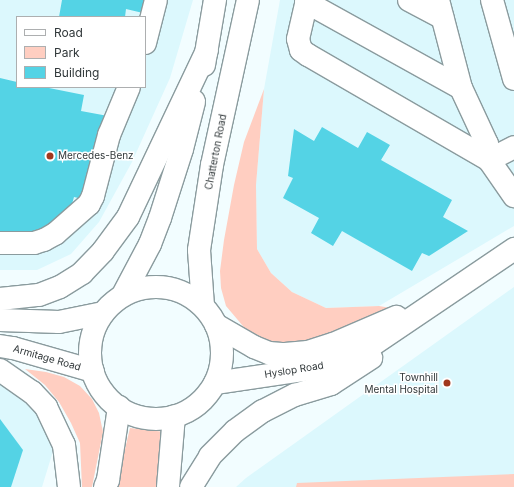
<!DOCTYPE html>
<style>
body{margin:0}
#map{position:relative;width:514px;height:487px;overflow:hidden;background:#f2fdff;font-family:Inter,sans-serif}
div>[style]{position:absolute}
.built>*{inset:0;background:#dcf8fd}
.green>*{inset:0;background:#ffcec1}
.building>*{inset:0;background:#54d3e5}
.roads{filter:drop-shadow(1px 0 #8a9b9e) drop-shadow(-1px 0 #8a9b9e) drop-shadow(0 1px #8a9b9e) drop-shadow(0 -1px #8a9b9e)}
.minor>*{height:22px;margin:-11px;padding:0 11px;transform-origin:11px;border-radius:11px;background:#fff}
.minor>.ring{margin:-11px;padding:0;box-sizing:content-box;background:none;border:22px solid #fff;border-radius:50%}
.dots>*{width:11px;height:11px;translate:-50% -50%;box-sizing:border-box;border:2px solid #fff;border-radius:50%}
span{translate:-50% -50%;white-space:nowrap;text-align:center;line-height:1.15;-webkit-text-stroke:3px #fff;paint-order:stroke}
.street-label{font-size:10px;color:#31383a}
.poi-label{font-size:10px;color:#31383a}
.left{translate:0 -50%;text-align:left}
.right{translate:-100% -50%;text-align:right}
.legend{position:absolute;left:16px;top:16px;width:130px;height:72px;box-sizing:border-box;background:#fff;border:1px solid #adafb0;margin:0;padding:5px 7px;list-style:none;font-size:12px;color:#31383a}
.legend li{display:flex;align-items:center;gap:8px;height:20px}
.legend b{width:20px;border:1px solid #adafb0}
</style>
<div id="map">
<div class="built">
<i style="clip-path:polygon(evenodd,0 0,193px 0,170px 78px,132px 162px,99px 222px,71px 254px,37px 270px,0 270px,0 0,17px 17px,145px 17px,145px 87px,17px 87px,17px 17px)"></i>
<i style="clip-path:polygon(280px 0,514px 0,514px 226px,379px 306px,326px 308px,292px 292px,271px 273px,257px 249px,256px 185px,264px 89px)"></i>
<i style="clip-path:polygon(514px 287px,514px 487px,236px 487px,246px 478px)"></i>
<i style="clip-path:polygon(0 378px,16px 390px,43px 418px,54px 448px,42px 487px,0 487px)"></i>
</div>
<div class="green">
<i style="clip-path:polygon(264px 89px,256px 185px,257px 249px,271px 273px,292px 292px,326px 308px,379px 306px,397px 309px,350px 336px,274px 345px,248px 332px,226px 306px,221px 288px,220px 271px,224px 240px,234px 185px,244px 142px)"></i>
<i style="clip-path:polygon(25px 369px,46px 372px,64px 377px,80px 386px,92px 399px,99px 413px,103px 432px,92px 487px,82px 487px,80px 443px,71px 423px,59px 402px,45px 385px)"></i>
<i style="clip-path:polygon(130px 428px,165px 432px,157px 487px,116px 487px)"></i>
<i style="clip-path:polygon(514px 474px,514px 487px,296px 487px,297px 483px)"></i>
</div>
<div class="building">
<i style="clip-path:polygon(62px 0,146px 0,143px 13px,126px 9px,125px 17px,59px 17px)"></i>
<i style="clip-path:polygon(0 78px,17px 82px,17px 87px,44px 87px,84px 95px,81px 111px,108px 116px,91px 201px,74px 197px,70px 211px,47px 237px,0 234px)"></i>
<i style="clip-path:polygon(322px 127px,358px 148px,367px 132px,390px 145px,381px 160px,452px 200px,443px 217px,468px 231px,429px 256px,422px 253px,412px 271px,342px 231px,333px 246px,311px 233px,319px 218px,283px 198px,293px 178px,288px 176px,294px 129px,314px 141px)"></i>
<i style="clip-path:polygon(0 419px,23px 450px,11px 487px,0 487px)"></i>
</div>
<div class="roads">
<div class="minor">
<i style="left:307px;top:0;width:40px;rotate:103deg"></i>
<i style="left:298px;top:39px;width:11px;rotate:75deg"></i>
<i style="left:301px;top:50px;width:9px;rotate:36deg"></i>
<i style="left:308px;top:55px;width:209px;rotate:30.1deg"></i>
<i style="left:489px;top:160px;width:28px;rotate:-27deg"></i>
<i style="left:409px;top:0;width:38px;rotate:28deg"></i>
<i style="left:438px;top:0;width:91px;rotate:75.4deg"></i>
<i style="left:461px;top:88px;width:62px;rotate:65.1deg"></i>
<i style="left:487px;top:144px;width:16px;rotate:83deg"></i>
<i style="left:489px;top:160px;width:44px;rotate:55.2deg"></i>
<i style="left:492px;top:0;width:82px;rotate:74.4deg"></i>
<i style="left:306px;top:2px;width:177px;rotate:29deg"></i>
<i style="left:145px;top:43px;width:44px;rotate:-75.7deg"></i>
<i style="left:204px;top:65px;width:66px;rotate:-80.4deg"></i>
<i style="left:0;top:243px;width:34px"></i>
<i style="left:34px;top:243px;width:10px;rotate:-17deg"></i>
<i style="left:44px;top:240px;width:13px;rotate:-29deg"></i>
<i style="left:55px;top:234px;width:45px;rotate:-41.4deg"></i>
<i style="left:89px;top:204px;width:9px;rotate:-63deg"></i>
<i style="left:93px;top:196px;width:63px;rotate:-75.3deg"></i>
<i style="left:109px;top:135px;width:52px;rotate:-67.4deg"></i>
<i class="ring" style="left:90px;top:287px;width:110px;height:110px"></i>
<i style="left:123px;top:295px;width:58px;rotate:-62.1deg"></i>
<i style="left:150px;top:244px;width:28px;rotate:-69deg"></i>
<i style="left:160px;top:218px;width:72px;rotate:-72.3deg"></i>
<i style="left:182px;top:149px;width:49px;rotate:-75.7deg"></i>
<i style="left:0;top:299px;width:39px;rotate:-6deg"></i>
<i style="left:39px;top:295px;width:22px;rotate:-21deg"></i>
<i style="left:60px;top:287px;width:26px;rotate:-32deg"></i>
<i style="left:82px;top:273px;width:30px;rotate:-46deg"></i>
<i style="left:103px;top:251px;width:42px;rotate:-53.7deg"></i>
<i style="left:128px;top:217px;width:184px;rotate:-64.6deg"></i>
<i style="left:203px;top:306px;width:56px;rotate:-94.1deg"></i>
<i style="left:199px;top:250px;width:86px;rotate:-81.3deg"></i>
<i style="left:212px;top:165px;width:169px;rotate:-77.7deg"></i>
<i style="left:0;top:320px;width:59px;rotate:1.9deg"></i>
<i style="left:59px;top:322px;width:45px;rotate:-11.6deg"></i>
<i style="left:216px;top:325px;width:44px;rotate:30.1deg"></i>
<i style="left:254px;top:347px;width:16px;rotate:22deg"></i>
<i style="left:269px;top:353px;width:16px;rotate:4deg"></i>
<i style="left:285px;top:354px;width:23px;rotate:-5deg"></i>
<i style="left:308px;top:352px;width:26px;rotate:-18deg"></i>
<i style="left:333px;top:344px;width:69px;rotate:-23.2deg"></i>
<i style="left:0;top:346px;width:13px;rotate:9deg"></i>
<i style="left:13px;top:348px;width:83px;rotate:16deg"></i>
<i style="left:0;top:370px;width:39px;rotate:35deg"></i>
<i style="left:32px;top:392px;width:21px;rotate:47deg"></i>
<i style="left:46px;top:407px;width:42px;rotate:64.7deg"></i>
<i style="left:64px;top:445px;width:42px;rotate:83.2deg"></i>
<i style="left:215px;top:383px;width:104px;rotate:-8.3deg"></i>
<i style="left:318px;top:368px;width:47px;rotate:-20deg"></i>
<i style="left:362px;top:352px;width:184px;rotate:-34.1deg"></i>
<i style="left:105px;top:487px;width:8px;rotate:-67deg"></i>
<i style="left:108px;top:480px;width:74px;rotate:-81.4deg"></i>
<i style="left:168px;top:487px;width:71px;rotate:-85.2deg"></i>
<i style="left:191px;top:487px;width:36px;rotate:-58deg"></i>
<i style="left:210px;top:456px;width:35px;rotate:-45deg"></i>
<i style="left:235px;top:431px;width:34px;rotate:-36deg"></i>
<i style="left:263px;top:411px;width:36px;rotate:-27deg"></i>
<i style="left:295px;top:395px;width:38px;rotate:-17deg"></i>
<i style="left:331px;top:384px;width:48px;rotate:-33deg"></i>
</div>
</div>
<div class="dots">
<i style="left:50px;top:156px;background:#a1381d"></i>
<i style="left:447px;top:383px;background:#a1381d"></i>
</div>
<div class="street-label">
<span style="left:216px;top:152px;rotate:-79deg">Chatterton Road</span>
<span style="left:47px;top:358px;rotate:16deg">Armitage Road</span>
<span style="left:294px;top:370px;rotate:-9deg">Hyslop Road</span>
</div>
<div class="poi-label">
<span class="left" style="left:58px;top:156px">Mercedes-Benz</span>
<span class="right" style="left:438px;top:383px">Townhill<br>Mental Hospital</span>
</div>
<ul class="legend">
<li><b style="height:5px;background:#fff"></b>Road</li>
<li><b style="height:11px;background:#ffcec1"></b>Park</li>
<li><b style="height:11px;background:#54d3e5"></b>Building</li>
</ul>
</div>
